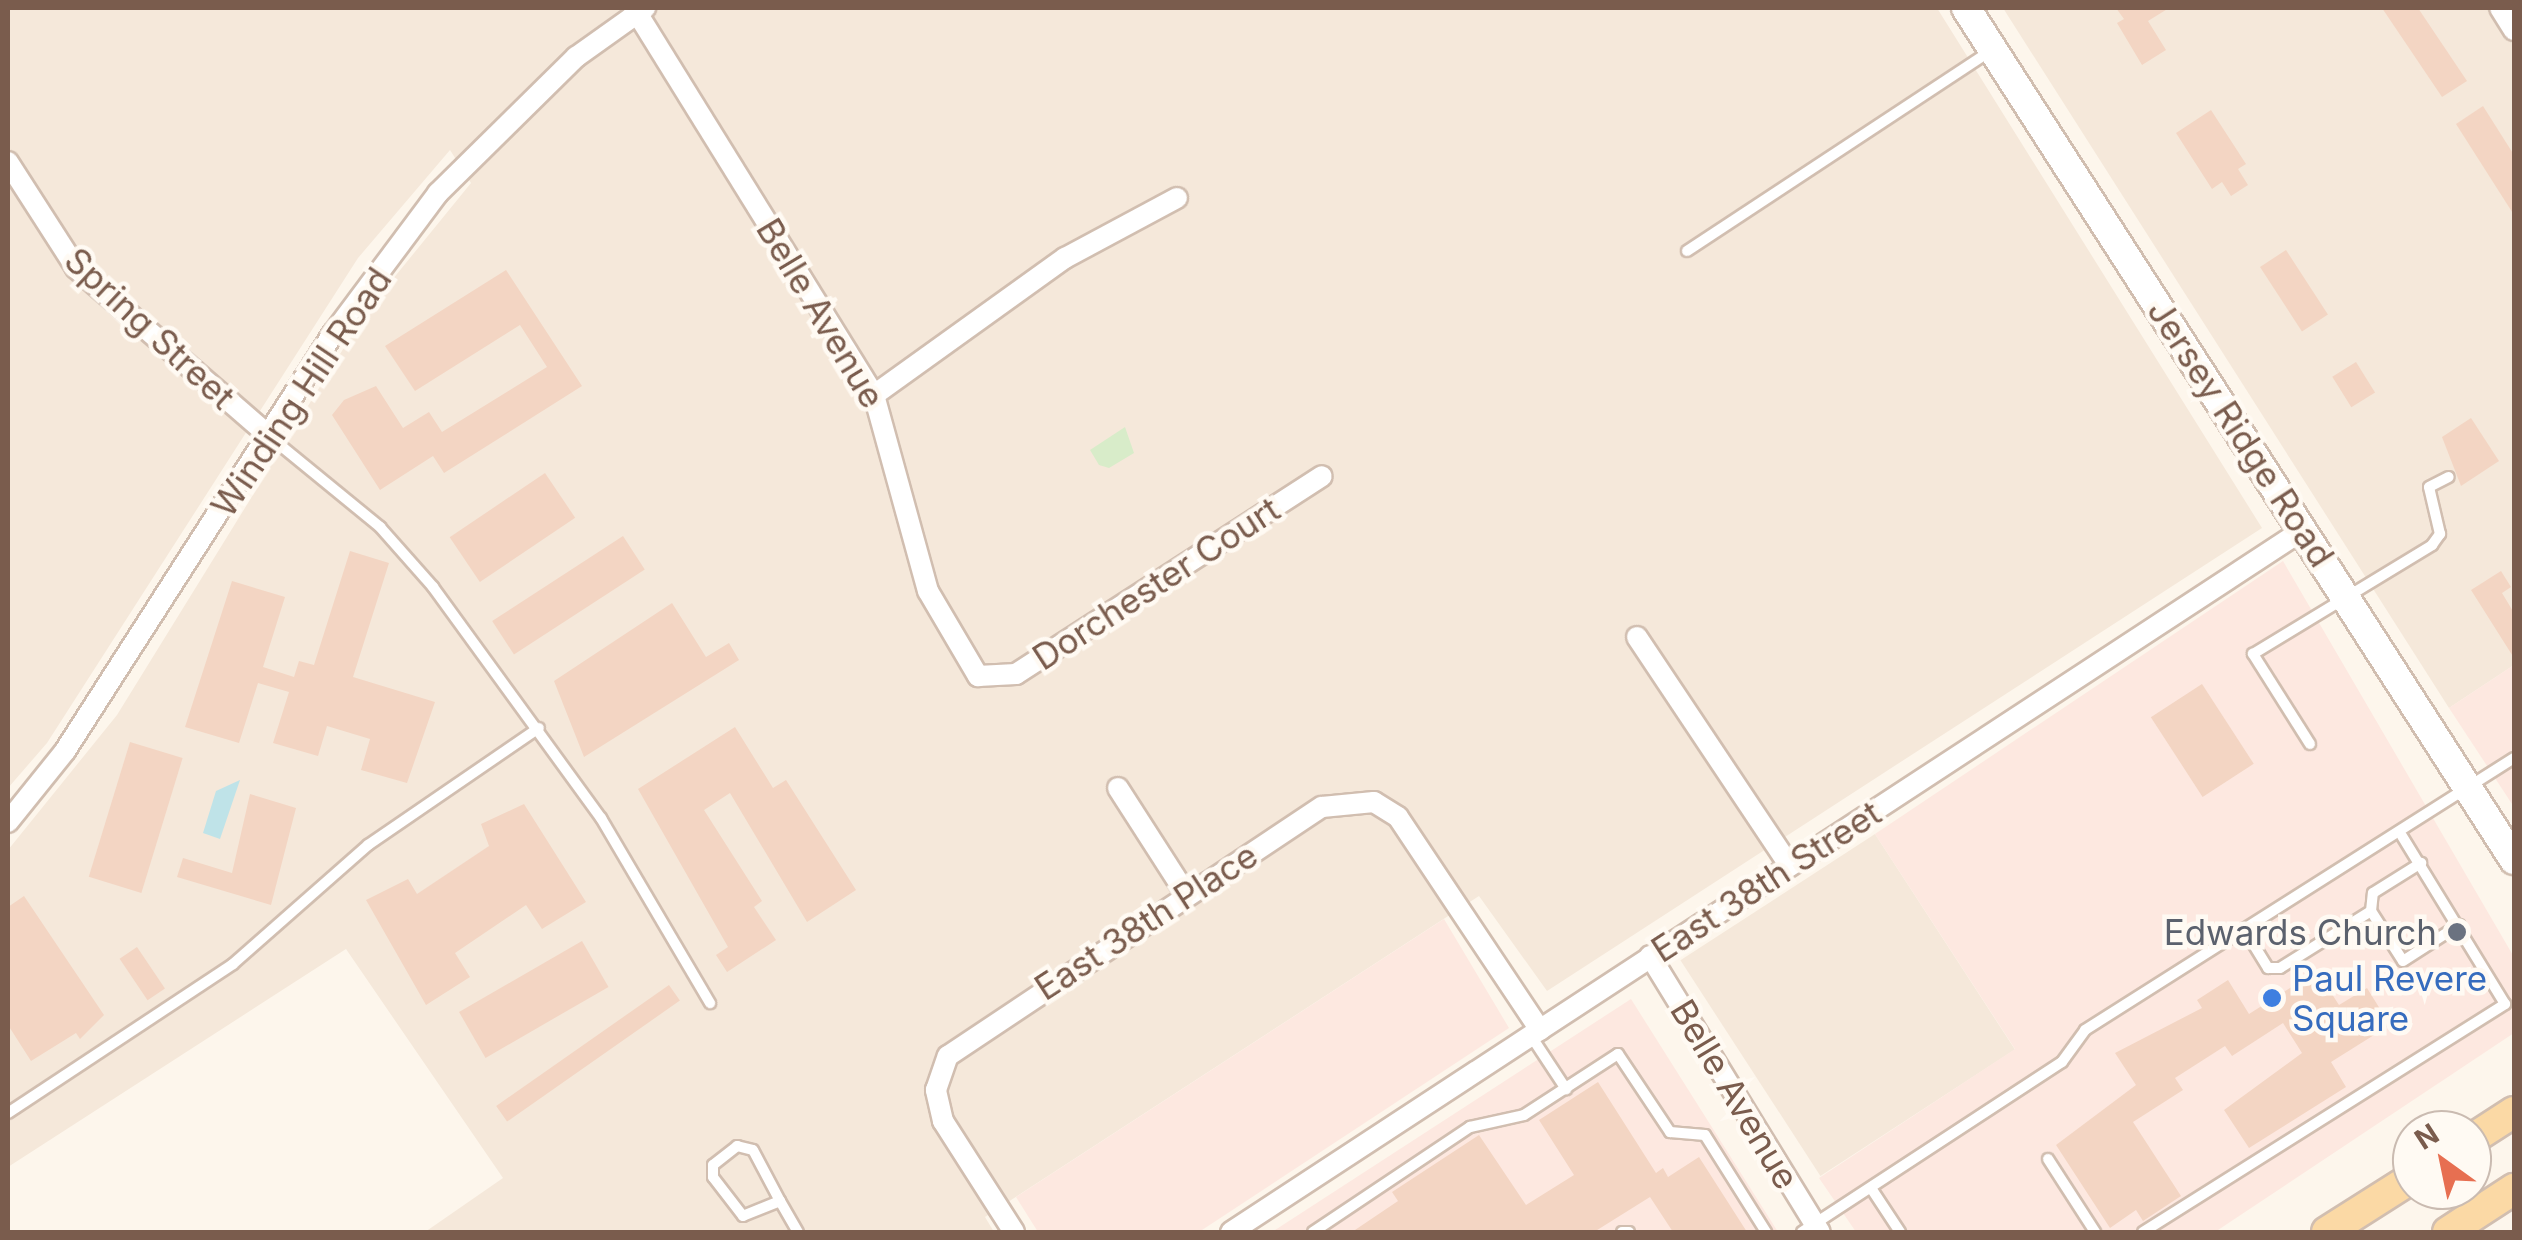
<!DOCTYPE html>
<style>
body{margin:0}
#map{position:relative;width:2522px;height:1240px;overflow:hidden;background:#fdf6ec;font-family:Inter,sans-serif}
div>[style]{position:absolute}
.residential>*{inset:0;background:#f5e8da;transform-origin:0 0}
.commercial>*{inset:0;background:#fde8e0}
.green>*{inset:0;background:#d8ecc9}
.water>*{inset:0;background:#bfe3e8}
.building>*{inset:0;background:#f3d5c3;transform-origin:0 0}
.roads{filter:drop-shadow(2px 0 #d1beb0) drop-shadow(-2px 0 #d1beb0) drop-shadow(0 2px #d1beb0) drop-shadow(0 -2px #d1beb0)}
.lane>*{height:10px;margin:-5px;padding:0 5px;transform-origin:5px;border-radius:5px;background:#fff}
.street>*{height:20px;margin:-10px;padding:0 10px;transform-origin:10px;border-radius:10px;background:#fff}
.secondary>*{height:28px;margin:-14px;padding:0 14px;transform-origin:14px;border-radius:14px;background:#fff}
.primary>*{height:30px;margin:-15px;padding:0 15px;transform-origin:15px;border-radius:15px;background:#fbd9a5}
.dots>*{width:28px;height:28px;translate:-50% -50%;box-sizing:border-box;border:5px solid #fffaf3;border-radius:50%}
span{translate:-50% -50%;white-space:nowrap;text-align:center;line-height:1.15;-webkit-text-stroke:9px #fffaf3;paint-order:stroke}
.street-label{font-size:35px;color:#7a5c4d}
.worship-label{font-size:35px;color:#5b616d}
.right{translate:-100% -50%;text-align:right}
.shop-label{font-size:35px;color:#366cbe}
.left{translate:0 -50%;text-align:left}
.frame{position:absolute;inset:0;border:10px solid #7a5c4d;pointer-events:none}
.north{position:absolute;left:2392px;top:1110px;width:100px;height:100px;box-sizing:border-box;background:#fffaf3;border:2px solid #cabbb1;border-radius:50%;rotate:327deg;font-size:28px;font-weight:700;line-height:40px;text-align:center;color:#7a5c4d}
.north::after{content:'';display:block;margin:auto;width:35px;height:45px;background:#e76f51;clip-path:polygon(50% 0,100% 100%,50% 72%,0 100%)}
</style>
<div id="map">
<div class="residential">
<i style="clip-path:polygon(8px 8px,1937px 8px,2262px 528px,1547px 991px,1479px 896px,985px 1217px,994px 1232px,425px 1232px,503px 1178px,346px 949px,8px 1167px,8px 850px,117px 715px,366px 312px,471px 183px,450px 150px,358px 258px,47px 743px,8px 788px)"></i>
<i style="clip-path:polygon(2003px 8px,2514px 8px,2514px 665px,2449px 708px)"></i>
<i style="left:1875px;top:834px;width:257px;height:232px;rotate:57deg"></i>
</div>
<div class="commercial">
<i style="clip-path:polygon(2283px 561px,2514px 957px,2514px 1033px,2215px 1232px,1856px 1232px,1819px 1178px,2015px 1049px,1875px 834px)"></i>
<i style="clip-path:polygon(2514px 665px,2514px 807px,2449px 708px)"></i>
<i style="clip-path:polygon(1444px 919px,1509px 1028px,1199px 1232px,1038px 1232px,1016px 1197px)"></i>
<i style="clip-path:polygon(1631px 999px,1778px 1232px,1272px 1232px)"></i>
</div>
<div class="green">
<i style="clip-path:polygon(1125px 427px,1134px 453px,1109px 468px,1099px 465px,1090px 450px)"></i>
</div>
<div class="water">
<i style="clip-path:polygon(240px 780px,220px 839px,203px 833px,216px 791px)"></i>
</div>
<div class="building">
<i style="clip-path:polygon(2116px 8px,2169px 8px,2148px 21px,2166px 50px,2142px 65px,2117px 23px,2124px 19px)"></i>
<i style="clip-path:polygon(2382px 8px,2418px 8px,2467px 81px,2442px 97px)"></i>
<i style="clip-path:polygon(2483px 106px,2514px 155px,2514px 215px,2456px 124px)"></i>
<i style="clip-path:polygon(2211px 110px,2246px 164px,2238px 169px,2248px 185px,2231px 196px,2222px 182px,2212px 189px,2176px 133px)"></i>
<i style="left:2286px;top:250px;width:77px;height:31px;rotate:57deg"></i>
<i style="clip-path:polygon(506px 270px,582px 386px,444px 473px,433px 456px,380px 490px,332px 415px,344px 400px,376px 386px,403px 428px,429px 412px,442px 432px,547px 367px,520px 325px,415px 391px,385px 346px)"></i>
<i style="left:2356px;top:362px;width:36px;height:28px;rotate:58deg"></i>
<i style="clip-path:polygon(2471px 418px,2499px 461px,2461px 486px,2442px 437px)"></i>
<i style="left:545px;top:473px;width:54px;height:115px;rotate:56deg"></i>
<i style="left:623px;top:536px;width:40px;height:156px;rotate:57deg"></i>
<i style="clip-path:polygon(350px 551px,389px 563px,353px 677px,435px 702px,407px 783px,361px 770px,370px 739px,327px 726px,318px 756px,273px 743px,289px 692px,258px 683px,239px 743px,185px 727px,232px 581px,285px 597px,263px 667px,294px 677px,299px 661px,314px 665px)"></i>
<i style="clip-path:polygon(2501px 571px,2511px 587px,2502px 593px,2514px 613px,2514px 658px,2471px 590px)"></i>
<i style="clip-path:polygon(672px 603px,706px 657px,729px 643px,739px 660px,584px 757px,554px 681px)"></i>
<i style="left:2202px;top:684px;width:95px;height:61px;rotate:57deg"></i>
<i style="clip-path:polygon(735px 727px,773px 788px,786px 780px,856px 890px,807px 922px,730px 793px,704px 810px,762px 901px,754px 907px,776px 940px,727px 972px,716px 955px,728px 947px,638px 789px)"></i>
<i style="left:130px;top:742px;width:55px;height:141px;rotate:17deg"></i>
<i style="clip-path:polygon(250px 794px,296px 808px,271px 905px,177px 877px,183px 858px,232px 873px)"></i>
<i style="clip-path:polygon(524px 804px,586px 902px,542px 929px,526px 905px,455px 953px,470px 977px,426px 1005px,366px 900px,408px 879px,417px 894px,489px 846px,481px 824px)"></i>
<i style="clip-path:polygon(24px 896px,104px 1015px,80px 1039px,76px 1033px,31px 1061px,8px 1025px,8px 907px)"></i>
<i style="left:582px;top:941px;width:53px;height:142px;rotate:60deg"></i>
<i style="left:137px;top:947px;width:50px;height:21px;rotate:56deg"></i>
<i style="clip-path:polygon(2317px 971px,2339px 1005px,2367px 988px,2390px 1025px,2331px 1062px,2346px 1087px,2249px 1148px,2224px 1110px,2302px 1053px,2283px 1023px,2232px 1056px,2225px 1046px,2175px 1078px,2183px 1090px,2133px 1122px,2181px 1196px,2143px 1221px,2136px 1210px,2110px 1228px,2056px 1145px,2136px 1085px,2115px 1053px,2202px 1008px,2197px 1000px,2228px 980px,2249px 1014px)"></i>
<i style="left:669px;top:985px;width:19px;height:211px;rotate:55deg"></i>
<i style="clip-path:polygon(1598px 1082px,1656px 1173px,1663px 1168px,1668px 1177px,1699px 1157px,1747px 1232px,1673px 1232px,1650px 1197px,1594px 1232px,1352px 1232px,1398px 1201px,1392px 1192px,1479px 1135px,1526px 1205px,1574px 1175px,1539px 1120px)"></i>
</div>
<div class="roads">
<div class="lane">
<i style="left:1687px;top:251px;width:365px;rotate:-33.4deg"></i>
<i style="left:269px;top:436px;width:144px;rotate:39.3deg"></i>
<i style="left:380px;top:527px;width:80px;rotate:48.5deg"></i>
<i style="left:433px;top:587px;width:286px;rotate:54deg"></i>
<i style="left:601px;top:818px;width:215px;rotate:59.5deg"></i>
<i style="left:2310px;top:744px;width:107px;rotate:-122.3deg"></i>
<i style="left:2253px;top:654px;width:210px;rotate:-31.3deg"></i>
<i style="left:2432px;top:545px;width:14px;rotate:-54deg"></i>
<i style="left:2440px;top:534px;width:48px;rotate:-103.2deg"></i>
<i style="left:2429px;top:487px;width:22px;rotate:-27deg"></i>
<i style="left:2371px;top:911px;width:18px;rotate:-84deg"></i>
<i style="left:2373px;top:893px;width:57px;rotate:-32deg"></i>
<i style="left:2244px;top:929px;width:46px;rotate:58.4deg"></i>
<i style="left:2268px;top:968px;width:12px"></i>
<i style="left:2280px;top:968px;width:107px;rotate:-32.1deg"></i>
<i style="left:2371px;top:911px;width:59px;rotate:57.4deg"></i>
<i style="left:2403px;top:961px;width:67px;rotate:-32.7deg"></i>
<i style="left:1531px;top:1036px;width:64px;rotate:56.6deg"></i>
<i style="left:8px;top:1113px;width:270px;rotate:-33.5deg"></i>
<i style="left:233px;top:964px;width:180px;rotate:-41.4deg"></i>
<i style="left:368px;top:845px;width:207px;rotate:-34.4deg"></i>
<i style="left:737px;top:1146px;width:16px;rotate:14deg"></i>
<i style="left:753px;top:1150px;width:58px;rotate:62.1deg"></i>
<i style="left:780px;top:1201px;width:40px;rotate:158deg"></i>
<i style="left:743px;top:1216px;width:49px;rotate:-127.6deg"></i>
<i style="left:713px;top:1177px;width:12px;rotate:-90deg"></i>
<i style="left:713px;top:1165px;width:31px;rotate:-38deg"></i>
<i style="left:2048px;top:1159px;width:87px;rotate:57.2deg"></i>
<i style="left:1871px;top:1188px;width:53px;rotate:56.6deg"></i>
<i style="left:780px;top:1201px;width:36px;rotate:60deg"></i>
<i style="left:1313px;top:1232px;width:189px;rotate:-33.8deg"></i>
<i style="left:1470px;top:1127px;width:55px;rotate:-12.5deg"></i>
<i style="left:1524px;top:1115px;width:112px;rotate:-33deg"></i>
<i style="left:1618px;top:1054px;width:94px;rotate:56.3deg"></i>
<i style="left:1670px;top:1132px;width:35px;rotate:5deg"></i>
<i style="left:1705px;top:1135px;width:115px;rotate:57.8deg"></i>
<i style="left:1622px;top:1232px;width:7px"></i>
<i style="left:1802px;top:1232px;width:311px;rotate:-33.2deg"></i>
<i style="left:2062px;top:1062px;width:39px;rotate:-54deg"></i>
<i style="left:2085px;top:1030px;width:508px;rotate:-32.38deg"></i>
<i style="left:2143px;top:1232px;width:428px;rotate:-32.2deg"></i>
<i style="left:2505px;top:1004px;width:197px;rotate:-121.5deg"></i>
</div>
<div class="street">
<i style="left:634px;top:8px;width:455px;rotate:58.2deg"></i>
<i style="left:874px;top:395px;width:203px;rotate:74.6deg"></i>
<i style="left:928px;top:591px;width:99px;rotate:59.5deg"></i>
<i style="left:978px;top:676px;width:38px;rotate:-3deg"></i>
<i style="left:1016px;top:674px;width:364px;rotate:-32.9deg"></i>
<i style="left:2500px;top:8px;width:26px;rotate:58deg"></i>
<i style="left:8px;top:162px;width:126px;rotate:57.3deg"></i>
<i style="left:76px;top:268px;width:256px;rotate:41deg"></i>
<i style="left:874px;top:395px;width:235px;rotate:-35.7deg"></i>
<i style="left:1065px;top:258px;width:127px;rotate:-28.2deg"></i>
<i style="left:1637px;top:637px;width:274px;rotate:56.3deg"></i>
<i style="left:1118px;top:788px;width:126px;rotate:57.3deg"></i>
<i style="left:8px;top:822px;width:91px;rotate:-51.2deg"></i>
<i style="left:65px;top:751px;width:496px;rotate:-57.3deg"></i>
<i style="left:333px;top:334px;width:176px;rotate:-53.3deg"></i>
<i style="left:438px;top:193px;width:194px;rotate:-44.6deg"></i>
<i style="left:576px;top:57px;width:85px;rotate:-35.4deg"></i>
<i style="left:1650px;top:956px;width:324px;rotate:58.4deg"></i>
<i style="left:1014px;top:1232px;width:132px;rotate:-122.6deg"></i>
<i style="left:943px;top:1121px;width:32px;rotate:-103deg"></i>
<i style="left:936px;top:1090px;width:36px;rotate:-71deg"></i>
<i style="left:948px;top:1056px;width:449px;rotate:-33.7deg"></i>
<i style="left:1322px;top:807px;width:52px;rotate:-5.5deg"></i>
<i style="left:1374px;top:802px;width:28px;rotate:32deg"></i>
<i style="left:1398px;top:817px;width:256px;rotate:56.3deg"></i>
<i style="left:1231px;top:1232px;width:1281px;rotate:-33.22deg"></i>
</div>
<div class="secondary">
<i style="left:1966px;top:8px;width:1013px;rotate:57.25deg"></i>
</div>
<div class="primary">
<i style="left:2472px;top:1139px;width:50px;rotate:-32.7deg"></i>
<i style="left:2327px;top:1232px;width:101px;rotate:-32.4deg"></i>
<i style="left:2448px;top:1232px;width:79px;rotate:-33.1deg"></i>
</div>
</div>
<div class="dots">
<i style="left:2457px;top:932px;background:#6b7280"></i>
<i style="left:2272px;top:998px;background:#3f7fe0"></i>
</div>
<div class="street-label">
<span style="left:821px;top:313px;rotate:59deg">Belle Avenue</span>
<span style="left:150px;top:328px;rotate:43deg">Spring Street</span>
<span style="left:301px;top:392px;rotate:-56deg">Winding Hill Road</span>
<span style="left:2241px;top:433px;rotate:57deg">Jersey Ridge Road</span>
<span style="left:1156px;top:583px;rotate:-33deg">Dorchester Court</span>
<span style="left:1766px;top:881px;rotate:-33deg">East 38th Street</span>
<span style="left:1146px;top:921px;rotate:-33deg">East 38th Place</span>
<span style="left:1735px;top:1094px;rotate:59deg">Belle Avenue</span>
</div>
<div class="worship-label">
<span class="right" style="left:2437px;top:932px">Edwards Church</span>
</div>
<div class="shop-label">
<span class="left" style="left:2292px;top:998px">Paul Revere<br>Square</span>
</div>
<div class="frame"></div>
<div class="north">N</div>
</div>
